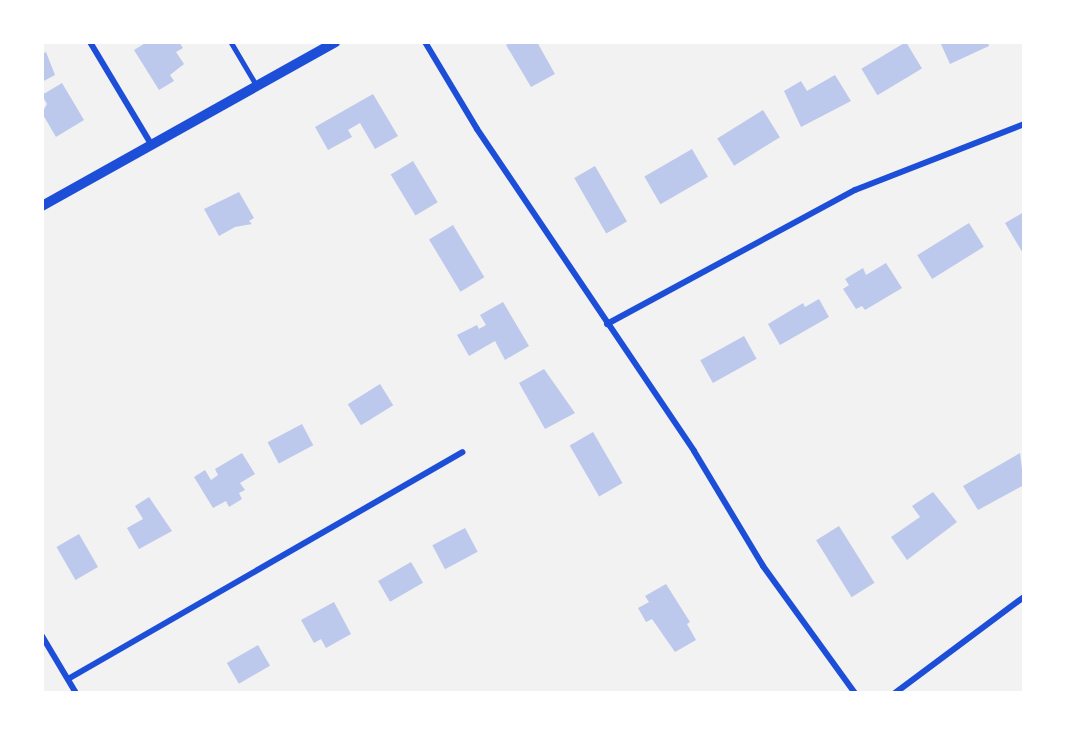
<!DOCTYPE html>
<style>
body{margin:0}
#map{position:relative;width:1066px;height:735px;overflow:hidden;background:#f2f2f2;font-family:"Fira Sans Condensed",sans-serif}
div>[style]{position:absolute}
.building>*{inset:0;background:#bdc9ec;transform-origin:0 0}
.service>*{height:4.5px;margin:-2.25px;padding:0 2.25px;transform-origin:2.25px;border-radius:2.25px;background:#1d4ed8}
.minor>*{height:6px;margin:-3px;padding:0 3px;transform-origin:3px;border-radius:3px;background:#1d4ed8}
.tertiary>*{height:10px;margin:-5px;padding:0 5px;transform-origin:5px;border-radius:5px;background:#1d4ed8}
span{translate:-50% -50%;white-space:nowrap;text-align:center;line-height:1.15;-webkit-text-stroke:6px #fff;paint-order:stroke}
.frame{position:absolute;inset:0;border:44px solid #fff;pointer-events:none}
</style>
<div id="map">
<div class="building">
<i style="clip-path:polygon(147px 42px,179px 42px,183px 48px,176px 52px,184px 64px,170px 75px,174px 81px,159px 90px,134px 50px)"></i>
<i style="clip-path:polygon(512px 42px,537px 42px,555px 74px,531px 87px,506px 45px)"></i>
<i style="left:906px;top:42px;width:31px;height:52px;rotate:59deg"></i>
<i style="clip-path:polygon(940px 42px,988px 42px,989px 46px,950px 64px)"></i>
<i style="clip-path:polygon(46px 52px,55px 75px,42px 82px,42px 54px)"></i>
<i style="clip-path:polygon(835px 75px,851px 101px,801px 127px,784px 91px,801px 81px,807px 91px)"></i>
<i style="clip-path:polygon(62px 83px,84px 120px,56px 137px,42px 113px,47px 104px,42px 95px)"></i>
<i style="clip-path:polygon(373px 94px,398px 136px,375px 149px,360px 123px,348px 130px,352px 137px,328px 150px,315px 127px)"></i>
<i style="left:763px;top:110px;width:32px;height:54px;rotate:58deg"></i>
<i style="left:692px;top:149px;width:32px;height:55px;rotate:60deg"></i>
<i style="left:413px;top:161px;width:48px;height:26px;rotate:59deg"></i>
<i style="left:595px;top:166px;width:64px;height:24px;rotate:60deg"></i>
<i style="clip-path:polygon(239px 192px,254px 218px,249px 221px,252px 224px,235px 227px,219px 236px,204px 209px)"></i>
<i style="clip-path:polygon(1024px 212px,1024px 255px,1005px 223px)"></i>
<i style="left:969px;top:223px;width:28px;height:61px;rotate:58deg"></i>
<i style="left:453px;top:225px;width:61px;height:28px;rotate:59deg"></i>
<i style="clip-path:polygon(886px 263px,902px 288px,865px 310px,862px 306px,856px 309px,843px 289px,849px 285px,845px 279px,863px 268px,866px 275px)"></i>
<i style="clip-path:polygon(819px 299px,829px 317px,780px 345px,768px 324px,803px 303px,805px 307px)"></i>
<i style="clip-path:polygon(503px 302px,529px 346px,505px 360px,495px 341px,469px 356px,457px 335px,477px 325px,479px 329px,486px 325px,480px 315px)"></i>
<i style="left:744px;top:336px;width:26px;height:50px;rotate:61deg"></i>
<i style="clip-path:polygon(544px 369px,575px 413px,545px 429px,519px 383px)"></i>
<i style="left:380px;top:384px;width:25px;height:38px;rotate:58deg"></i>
<i style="left:302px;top:424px;width:24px;height:39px;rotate:62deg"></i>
<i style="left:593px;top:432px;width:59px;height:27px;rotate:60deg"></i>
<i style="clip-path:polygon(242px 453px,255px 474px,240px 483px,245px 490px,239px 493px,242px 499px,229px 507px,226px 501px,213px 508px,194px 477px,205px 470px,211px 480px,218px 475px,215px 469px)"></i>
<i style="clip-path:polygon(1020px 453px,1024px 485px,978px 510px,963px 486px)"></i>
<i style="clip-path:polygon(933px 492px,957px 522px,907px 560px,891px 537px,920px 517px,912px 506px)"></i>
<i style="clip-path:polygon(149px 497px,172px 531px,139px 549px,127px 528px,143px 519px,135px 506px)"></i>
<i style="left:839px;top:526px;width:67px;height:27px;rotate:58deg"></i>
<i style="left:465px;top:528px;width:27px;height:37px;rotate:62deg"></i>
<i style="left:79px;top:534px;width:38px;height:26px;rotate:60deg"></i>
<i style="left:411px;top:562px;width:24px;height:38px;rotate:60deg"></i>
<i style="clip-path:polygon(666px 584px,690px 622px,687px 624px,696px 640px,675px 652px,652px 619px,646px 622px,638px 608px,649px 602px,645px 596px)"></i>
<i style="clip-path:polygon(334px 602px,351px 634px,326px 648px,321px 639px,314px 643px,301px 620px)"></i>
<i style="left:258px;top:645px;width:24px;height:36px;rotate:60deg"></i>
</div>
<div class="service">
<i style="left:231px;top:42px;width:51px;rotate:59.4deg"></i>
</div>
<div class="minor">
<i style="left:90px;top:42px;width:119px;rotate:59.1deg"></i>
<i style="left:425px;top:42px;width:101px;rotate:59.1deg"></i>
<i style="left:477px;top:129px;width:388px;rotate:56deg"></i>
<i style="left:694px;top:451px;width:134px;rotate:59deg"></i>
<i style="left:763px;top:566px;width:157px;rotate:54.1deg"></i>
<i style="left:607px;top:324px;width:282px;rotate:-28.4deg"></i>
<i style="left:855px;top:190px;width:181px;rotate:-21.3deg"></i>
<i style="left:42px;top:636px;width:66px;rotate:59.2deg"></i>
<i style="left:68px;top:679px;width:455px;rotate:-29.9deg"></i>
<i style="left:895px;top:693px;width:161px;rotate:-36.7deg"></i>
</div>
<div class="tertiary">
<i style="left:42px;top:206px;width:336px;rotate:-29.2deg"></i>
</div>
<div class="frame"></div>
</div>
